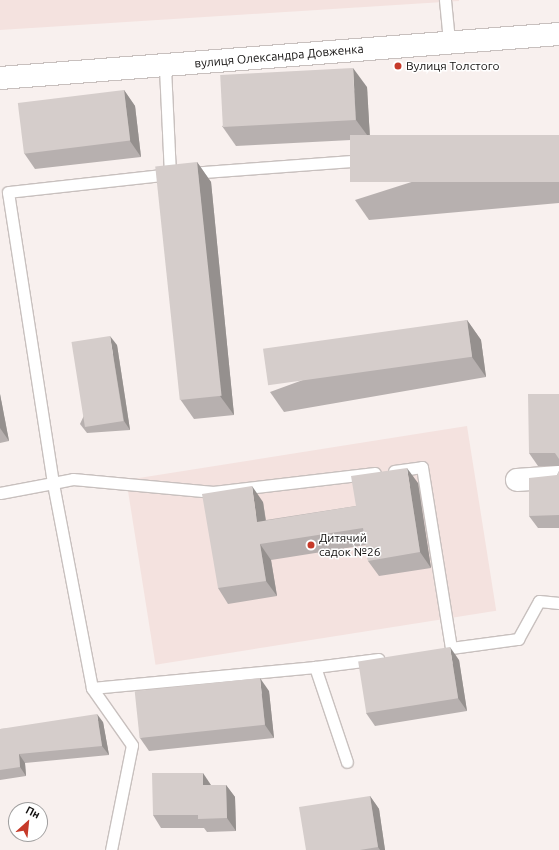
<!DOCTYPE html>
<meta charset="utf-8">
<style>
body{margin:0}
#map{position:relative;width:559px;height:850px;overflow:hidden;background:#f8f0ee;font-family:Ubuntu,sans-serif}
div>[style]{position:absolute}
.built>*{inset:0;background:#f4e2df;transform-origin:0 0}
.roads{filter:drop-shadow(1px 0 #c8c0be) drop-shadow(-1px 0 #c8c0be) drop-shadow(0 1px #c8c0be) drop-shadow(0 -1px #c8c0be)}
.lane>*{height:11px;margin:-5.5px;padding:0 5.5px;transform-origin:5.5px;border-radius:5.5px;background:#fff}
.street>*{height:22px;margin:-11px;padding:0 11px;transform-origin:11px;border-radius:11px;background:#fff}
.secondary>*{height:22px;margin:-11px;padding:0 11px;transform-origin:11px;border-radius:11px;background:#fff}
.wall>*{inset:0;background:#b7b0af}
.shaded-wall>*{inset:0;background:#95908e}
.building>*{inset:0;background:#d5cdcb;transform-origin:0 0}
.dots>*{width:11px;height:11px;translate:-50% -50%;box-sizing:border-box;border:2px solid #fff;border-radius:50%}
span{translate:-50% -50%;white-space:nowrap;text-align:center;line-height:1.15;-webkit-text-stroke:3px #fff;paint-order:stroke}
.street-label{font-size:12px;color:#110f0e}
.poi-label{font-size:12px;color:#110f0e}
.left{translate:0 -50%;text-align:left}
.north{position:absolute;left:8px;top:802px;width:40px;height:40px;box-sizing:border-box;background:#fff;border:1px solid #a09f9f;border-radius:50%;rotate:27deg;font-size:11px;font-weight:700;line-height:16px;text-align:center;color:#110f0e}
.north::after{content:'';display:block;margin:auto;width:14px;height:18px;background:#c63a2a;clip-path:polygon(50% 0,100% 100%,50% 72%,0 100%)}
</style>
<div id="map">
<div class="built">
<i style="clip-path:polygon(0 0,459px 0,459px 1px,0 30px)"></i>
<i style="left:467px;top:426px;width:187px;height:345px;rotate:81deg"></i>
</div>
<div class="roads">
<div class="lane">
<i style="left:445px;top:0;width:41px;rotate:84.4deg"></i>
<i style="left:189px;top:173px;width:178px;rotate:-4.2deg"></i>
<i style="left:394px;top:471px;width:28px;rotate:-8deg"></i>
<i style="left:422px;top:467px;width:183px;rotate:80.9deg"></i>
<i style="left:451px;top:648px;width:68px;rotate:-7.7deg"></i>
<i style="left:518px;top:639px;width:43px;rotate:-61.1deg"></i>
<i style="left:539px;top:601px;width:20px;rotate:6deg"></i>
<i style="left:0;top:493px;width:54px;rotate:-10.7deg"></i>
<i style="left:53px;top:483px;width:294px;rotate:-98.8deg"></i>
<i style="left:8px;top:192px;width:163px;rotate:-6.3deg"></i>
<i style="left:170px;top:174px;width:108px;rotate:-92.7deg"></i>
<i style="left:315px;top:667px;width:64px;rotate:-7.2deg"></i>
<i style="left:92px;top:688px;width:224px;rotate:-5.4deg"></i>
<i style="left:315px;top:667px;width:100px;rotate:71.4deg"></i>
<i style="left:111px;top:850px;width:107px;rotate:-78.7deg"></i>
<i style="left:132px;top:745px;width:70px;rotate:-125.1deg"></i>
<i style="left:92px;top:688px;width:209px;rotate:-100.8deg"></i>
<i style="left:53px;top:483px;width:20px;rotate:-11deg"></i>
<i style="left:73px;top:479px;width:141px;rotate:5.3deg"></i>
<i style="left:213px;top:492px;width:163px;rotate:-6.7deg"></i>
</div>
<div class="street">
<i style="left:517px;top:480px;width:42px;rotate:-4.1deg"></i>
</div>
<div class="secondary">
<i style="left:0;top:78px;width:561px;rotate:-4.5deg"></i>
</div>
</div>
<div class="wall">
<i style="clip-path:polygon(367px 87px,370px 139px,236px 146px,222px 126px)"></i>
<i style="clip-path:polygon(124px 90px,135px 106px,141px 157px,35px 169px,24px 153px)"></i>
<i style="clip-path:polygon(559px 135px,559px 203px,369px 220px,355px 200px)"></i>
<i style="clip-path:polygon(197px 162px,211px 182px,234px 415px,194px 419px,180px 399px)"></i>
<i style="clip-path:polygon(467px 320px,481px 340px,486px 377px,284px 412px,270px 392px)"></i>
<i style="clip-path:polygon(117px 345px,130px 430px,87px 433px,80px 424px)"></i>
<i style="clip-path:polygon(0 394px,9px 441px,0 443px)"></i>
<i style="clip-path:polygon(559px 394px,559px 466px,538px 466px,529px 453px)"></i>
<i style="clip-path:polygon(559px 471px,559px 528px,538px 528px,529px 516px,557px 475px)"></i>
<i style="clip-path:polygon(418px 483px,431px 568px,379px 576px,368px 561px,366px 545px,271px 560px,277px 596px,228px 604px,218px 588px,263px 502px,266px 520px,356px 506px)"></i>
<i style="clip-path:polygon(459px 660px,467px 711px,375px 726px,366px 713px)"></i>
<i style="clip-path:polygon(269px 691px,274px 738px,149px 751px,140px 738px)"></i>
<i style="clip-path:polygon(103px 722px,109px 755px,25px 763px,26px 776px,0 780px,0 729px)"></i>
<i style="clip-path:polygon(211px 785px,226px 785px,235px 797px,236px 831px,207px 832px,204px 828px,161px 828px,153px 815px)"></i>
<i style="clip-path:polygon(370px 796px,379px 809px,385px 850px,306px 850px)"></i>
</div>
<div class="shaded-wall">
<i style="clip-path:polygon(353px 68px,367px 87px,370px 139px,356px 120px)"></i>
<i style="clip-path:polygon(124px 90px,135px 106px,141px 157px,130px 141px)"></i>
<i style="clip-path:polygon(197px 162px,211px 182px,234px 415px,220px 396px)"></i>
<i style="clip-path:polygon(467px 320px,481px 340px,486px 377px,472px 357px)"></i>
<i style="clip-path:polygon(110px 336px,117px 345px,130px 430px,124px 421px)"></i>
<i style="clip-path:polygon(0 394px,9px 441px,0 428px)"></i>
<i style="clip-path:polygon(407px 468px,418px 483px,431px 568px,420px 552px)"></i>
<i style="clip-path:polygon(252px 486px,263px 502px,268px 537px,257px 522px)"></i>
<i style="clip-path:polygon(260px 544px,271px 560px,277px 596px,266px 581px)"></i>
<i style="clip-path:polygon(450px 647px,459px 660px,467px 711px,458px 698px)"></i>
<i style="clip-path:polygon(260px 678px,269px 691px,274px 738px,265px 725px)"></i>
<i style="clip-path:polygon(97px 714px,103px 722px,109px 755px,102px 746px)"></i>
<i style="clip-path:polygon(19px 754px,25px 763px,26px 776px,20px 767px)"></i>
<i style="clip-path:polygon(203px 773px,211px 785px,203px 785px)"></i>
<i style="clip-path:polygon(226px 785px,235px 797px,236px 831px,227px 818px)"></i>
<i style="clip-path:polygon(370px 796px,379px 809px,385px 850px,380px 850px,378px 847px)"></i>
</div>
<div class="building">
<i style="left:353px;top:68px;width:52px;height:133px;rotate:87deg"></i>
<i style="left:124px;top:90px;width:51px;height:107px;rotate:83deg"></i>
<i style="left:559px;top:135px;width:47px;height:209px;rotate:90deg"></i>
<i style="left:197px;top:162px;width:235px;height:42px;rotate:84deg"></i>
<i style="left:467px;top:320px;width:37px;height:206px;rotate:82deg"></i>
<i style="left:110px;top:336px;width:86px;height:39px;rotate:81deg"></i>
<i style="clip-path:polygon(528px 394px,559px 394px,559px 459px,555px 453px,529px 453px)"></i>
<i style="clip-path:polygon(407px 468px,420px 552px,368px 561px,363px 528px,260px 544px,266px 581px,218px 588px,202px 494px,252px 486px,257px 522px,356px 506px,351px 476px)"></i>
<i style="clip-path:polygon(559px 471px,559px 515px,529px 516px,529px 478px,557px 475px)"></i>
<i style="left:450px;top:647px;width:52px;height:93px;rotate:81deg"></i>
<i style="left:260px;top:678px;width:47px;height:126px;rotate:84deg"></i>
<i style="clip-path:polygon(97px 714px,102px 746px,19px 754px,20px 767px,0 770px,0 729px)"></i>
<i style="clip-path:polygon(152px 773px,203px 773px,203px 785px,226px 785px,227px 818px,198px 819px,198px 815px,153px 815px)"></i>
<i style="clip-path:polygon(370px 796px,378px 847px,360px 850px,306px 850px,299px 807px)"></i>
</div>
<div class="dots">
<i style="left:398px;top:66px;background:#c63a2a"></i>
<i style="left:311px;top:545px;background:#c63a2a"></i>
</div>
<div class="street-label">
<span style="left:279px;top:56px;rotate:-5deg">вулиця Олександра Довженка</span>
</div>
<div class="poi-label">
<span class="left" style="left:406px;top:66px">Вулиця Толстого</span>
<span class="left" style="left:319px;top:545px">Дитячий<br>садок №26</span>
</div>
<div class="north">Пн</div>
</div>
